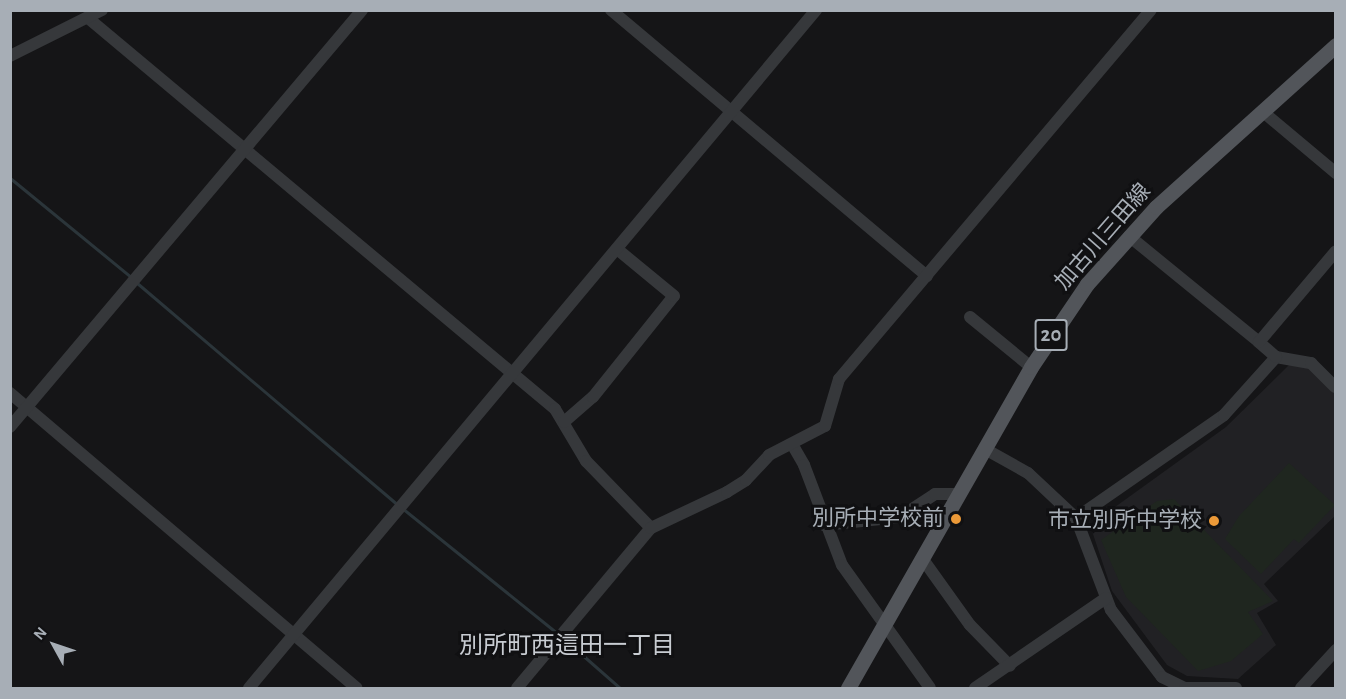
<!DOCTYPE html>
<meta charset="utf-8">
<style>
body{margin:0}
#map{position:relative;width:1346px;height:699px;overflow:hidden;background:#151517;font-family:"Alegreya Sans","Noto Sans JP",sans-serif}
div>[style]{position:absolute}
.built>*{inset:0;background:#212124}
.green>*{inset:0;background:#1f261f}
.stream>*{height:3px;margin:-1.5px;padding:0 1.5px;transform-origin:1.5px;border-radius:1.5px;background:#2b353a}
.minor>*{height:12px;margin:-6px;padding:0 6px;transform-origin:6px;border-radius:6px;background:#36383b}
.major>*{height:15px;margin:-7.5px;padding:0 7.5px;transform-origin:7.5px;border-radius:7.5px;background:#52555a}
.dots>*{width:16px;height:16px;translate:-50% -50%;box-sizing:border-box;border:3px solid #101012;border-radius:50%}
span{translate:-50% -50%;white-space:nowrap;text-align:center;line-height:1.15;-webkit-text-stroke:6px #101012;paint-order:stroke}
.shield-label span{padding:2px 4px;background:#101012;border:2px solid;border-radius:4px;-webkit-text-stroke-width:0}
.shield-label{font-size:21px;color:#a7aeb6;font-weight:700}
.street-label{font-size:22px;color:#a7aeb6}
.poi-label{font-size:22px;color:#a7aeb6}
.right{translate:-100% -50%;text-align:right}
.neighbourhood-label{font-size:24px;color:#c8ccd2}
.frame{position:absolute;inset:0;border:12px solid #a7aeb6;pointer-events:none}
.north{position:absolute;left:24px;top:615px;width:60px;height:60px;-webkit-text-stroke:4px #101012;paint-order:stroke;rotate:310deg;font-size:16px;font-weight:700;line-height:24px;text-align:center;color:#a7aeb6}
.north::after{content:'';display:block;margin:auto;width:21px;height:27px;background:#a7aeb6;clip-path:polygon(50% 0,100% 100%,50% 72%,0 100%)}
</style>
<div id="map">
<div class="built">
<i style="clip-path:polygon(1291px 363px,1312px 368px,1335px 392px,1335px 516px,1264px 584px,1278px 601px,1257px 613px,1276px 645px,1238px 679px,1187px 676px,1167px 665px,1112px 591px,1090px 525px,1226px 427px)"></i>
</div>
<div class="green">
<i style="clip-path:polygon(1289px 463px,1335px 505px,1299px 543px,1294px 539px,1261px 574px,1225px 539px,1239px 516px)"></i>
<i style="clip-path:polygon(1174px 499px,1273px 601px,1248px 612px,1263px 634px,1231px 661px,1198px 671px,1126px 597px,1101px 540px,1157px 501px)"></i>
</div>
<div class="stream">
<i style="left:10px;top:178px;width:158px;rotate:39.3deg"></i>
<i style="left:137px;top:283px;width:341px;rotate:40.4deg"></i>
<i style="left:402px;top:508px;width:201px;rotate:38.9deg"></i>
<i style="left:563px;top:638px;width:76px;rotate:41.3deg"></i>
</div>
<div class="minor">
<i style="left:611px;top:10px;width:413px;rotate:40.1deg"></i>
<i style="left:88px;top:18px;width:609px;rotate:39.94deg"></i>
<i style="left:555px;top:409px;width:61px;rotate:59.2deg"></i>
<i style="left:586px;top:461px;width:93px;rotate:45.9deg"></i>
<i style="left:10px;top:56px;width:103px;rotate:-26.6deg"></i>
<i style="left:1262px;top:111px;width:97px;rotate:40deg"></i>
<i style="left:1129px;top:236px;width:168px;rotate:39.2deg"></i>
<i style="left:970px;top:317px;width:79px;rotate:39.3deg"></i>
<i style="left:1276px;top:357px;width:36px;rotate:10deg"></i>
<i style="left:1311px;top:363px;width:34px;rotate:45deg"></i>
<i style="left:10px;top:393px;width:455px;rotate:40.4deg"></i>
<i style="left:564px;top:422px;width:38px;rotate:-41deg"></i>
<i style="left:593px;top:397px;width:129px;rotate:-51.3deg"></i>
<i style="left:674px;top:296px;width:74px;rotate:-140.5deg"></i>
<i style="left:10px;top:427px;width:546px;rotate:-49.83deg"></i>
<i style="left:792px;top:444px;width:24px;rotate:60deg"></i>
<i style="left:804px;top:465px;width:107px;rotate:69.2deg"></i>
<i style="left:842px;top:565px;width:151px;rotate:54.4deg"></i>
<i style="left:985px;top:449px;width:49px;rotate:29.2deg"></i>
<i style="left:1028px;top:473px;width:66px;rotate:43.2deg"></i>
<i style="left:1076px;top:518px;width:98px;rotate:69.2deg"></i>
<i style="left:1111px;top:610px;width:84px;rotate:52.7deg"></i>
<i style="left:1162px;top:677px;width:25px;rotate:26deg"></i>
<i style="left:1185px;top:688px;width:51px"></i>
<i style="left:1076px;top:518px;width:180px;rotate:-34.8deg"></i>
<i style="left:1224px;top:415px;width:78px;rotate:-48.1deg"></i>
<i style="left:1276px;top:357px;width:23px;rotate:-139deg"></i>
<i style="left:1259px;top:342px;width:119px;rotate:-49.8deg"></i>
<i style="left:824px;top:525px;width:76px;rotate:-6deg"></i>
<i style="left:900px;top:517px;width:42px;rotate:-33.3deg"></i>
<i style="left:935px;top:494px;width:24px"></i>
<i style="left:922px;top:558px;width:82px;rotate:54.4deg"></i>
<i style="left:970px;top:625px;width:57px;rotate:45.7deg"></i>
<i style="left:249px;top:688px;width:884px;rotate:-50.09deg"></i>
<i style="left:517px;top:688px;width:209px;rotate:-50.1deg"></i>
<i style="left:651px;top:528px;width:84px;rotate:-25.3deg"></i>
<i style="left:727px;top:492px;width:22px;rotate:-32deg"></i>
<i style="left:746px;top:480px;width:34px;rotate:-47deg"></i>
<i style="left:769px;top:455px;width:63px;rotate:-27.4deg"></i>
<i style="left:825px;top:426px;width:49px;rotate:-73.4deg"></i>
<i style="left:839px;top:379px;width:483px;rotate:-49.8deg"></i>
<i style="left:975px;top:688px;width:159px;rotate:-34.5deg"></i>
<i style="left:1301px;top:688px;width:52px;rotate:-47.4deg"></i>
</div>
<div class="major">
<i style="left:848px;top:688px;width:369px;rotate:-60.3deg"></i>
<i style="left:1031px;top:367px;width:100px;rotate:-56deg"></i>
<i style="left:1087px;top:284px;width:103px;rotate:-48.1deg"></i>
<i style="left:1156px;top:207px;width:242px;rotate:-42deg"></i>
</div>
<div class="dots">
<i style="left:956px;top:519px;background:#eb9938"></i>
<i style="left:1214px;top:521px;background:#eb9938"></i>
</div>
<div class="shield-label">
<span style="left:1051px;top:335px">20</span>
</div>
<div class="street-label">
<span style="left:1103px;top:237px;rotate:-49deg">加古川三田線</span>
</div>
<div class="poi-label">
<span class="right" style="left:944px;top:519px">別所中学校前</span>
<span class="right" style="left:1202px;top:521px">市立別所中学校</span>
</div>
<div class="neighbourhood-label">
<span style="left:567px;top:647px">別所町西這田一丁目</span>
</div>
<div class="frame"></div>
<div class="north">N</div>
</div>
